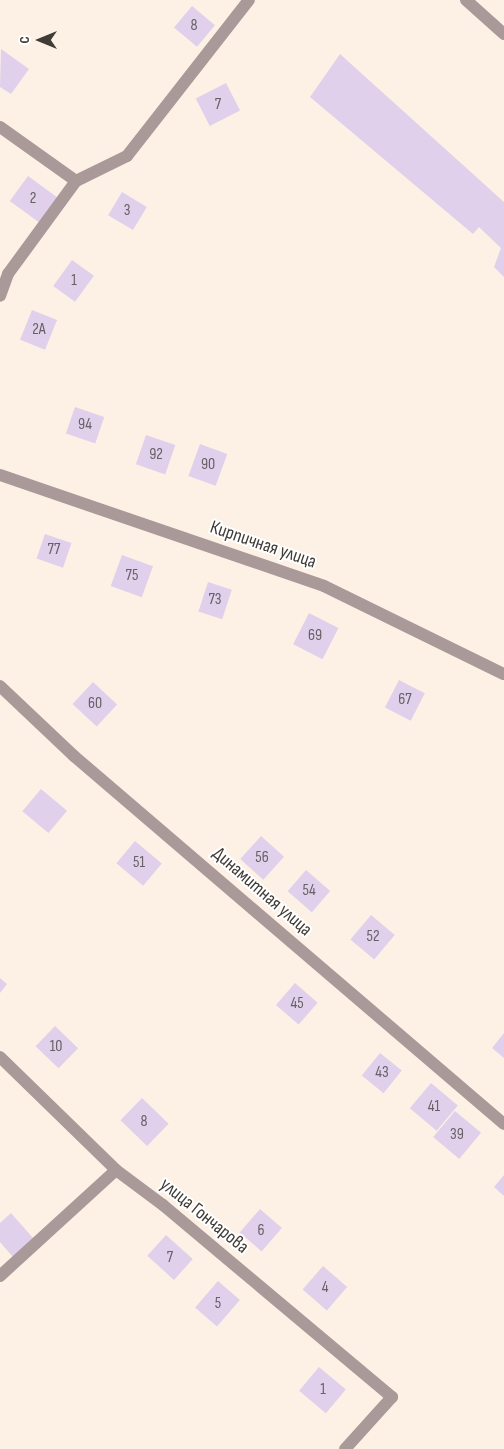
<!DOCTYPE html>
<meta charset="utf-8">
<style>
body{margin:0}
#map{position:relative;width:504px;height:1449px;overflow:hidden;background:#fdf1e6;font-family:"Sofia Sans Condensed",sans-serif}
div>[style]{position:absolute}
.building>*{inset:0;background:#e0d0ec;transform-origin:0 0}
.minor>*{height:12px;margin:-6px;padding:0 6px;transform-origin:6px;border-radius:6px;background:#a99999}
span{translate:-50% -50%;white-space:nowrap;text-align:center;line-height:1.15;-webkit-text-stroke:4px #fff;paint-order:stroke}
.number-label{font-size:16px;color:#676064}
.number-label span{-webkit-text-stroke-width:0}
.street-label{font-size:19px;color:#3f3b36}
.north{position:absolute;left:15px;top:15px;width:50px;height:50px;-webkit-text-stroke:4px #fff;paint-order:stroke;rotate:270deg;font-size:14px;font-weight:700;line-height:20px;text-align:center;color:#3f3b36}
.north::after{content:'';display:block;margin:auto;width:18px;height:22px;background:#3f3b36;clip-path:polygon(50% 0,100% 100%,50% 72%,0 100%)}
</style>
<div id="map">
<div class="building">
<i style="left:192px;top:6px;width:30px;height:28px;rotate:40deg"></i>
<i style="clip-path:polygon(1px 49px,29px 69px,11px 94px,0 87px)"></i>
<i style="clip-path:polygon(340px 54px,504px 202px,504px 277px,494px 267px,501px 248px,479px 227px,473px 234px,310px 97px)"></i>
<i style="left:226px;top:83px;width:31px;height:34px;rotate:63deg"></i>
<i style="left:28px;top:176px;width:36px;height:31px;rotate:36deg"></i>
<i style="left:122px;top:192px;width:29px;height:27px;rotate:31deg"></i>
<i style="left:72px;top:260px;width:27px;height:32px;rotate:36deg"></i>
<i style="left:32px;top:310px;width:27px;height:32px;rotate:22deg"></i>
<i style="left:75px;top:407px;width:31px;height:28px;rotate:19deg"></i>
<i style="left:146px;top:435px;width:31px;height:31px;rotate:19deg"></i>
<i style="left:200px;top:444px;width:29px;height:34px;rotate:20deg"></i>
<i style="left:45px;top:534px;width:28px;height:26px;rotate:19deg"></i>
<i style="left:122px;top:555px;width:33px;height:33px;rotate:20deg"></i>
<i style="left:208px;top:582px;width:25px;height:31px;rotate:18deg"></i>
<i style="left:309px;top:613px;width:33px;height:35px;rotate:27deg"></i>
<i style="left:399px;top:680px;width:29px;height:31px;rotate:27deg"></i>
<i style="left:93px;top:682px;width:33px;height:30px;rotate:43deg"></i>
<i style="left:41px;top:789px;width:34px;height:29px;rotate:40deg"></i>
<i style="left:261px;top:836px;width:31px;height:31px;rotate:42deg"></i>
<i style="left:135px;top:841px;width:35px;height:29px;rotate:40deg"></i>
<i style="left:306px;top:870px;width:32px;height:28px;rotate:41deg"></i>
<i style="left:371px;top:915px;width:31px;height:32px;rotate:40deg"></i>
<i style="clip-path:polygon(0 978px,7px 984px,0 993px)"></i>
<i style="left:295px;top:983px;width:30px;height:29px;rotate:41deg"></i>
<i style="left:55px;top:1026px;width:32px;height:28px;rotate:44deg"></i>
<i style="clip-path:polygon(504px 1033px,504px 1058px,492px 1048px)"></i>
<i style="left:380px;top:1053px;width:28px;height:29px;rotate:39deg"></i>
<i style="left:431px;top:1083px;width:35px;height:33px;rotate:40deg"></i>
<i style="left:142px;top:1098px;width:37px;height:31px;rotate:44deg"></i>
<i style="left:455px;top:1111px;width:34px;height:34px;rotate:40deg"></i>
<i style="clip-path:polygon(504px 1175px,504px 1196px,494px 1187px)"></i>
<i style="left:260px;top:1209px;width:29px;height:31px;rotate:41deg"></i>
<i style="clip-path:polygon(11px 1213px,33px 1238px,13px 1257px,0 1242px,0 1223px)"></i>
<i style="left:166px;top:1235px;width:36px;height:28px;rotate:42deg"></i>
<i style="left:323px;top:1266px;width:32px;height:31px;rotate:41deg"></i>
<i style="left:218px;top:1281px;width:29px;height:35px;rotate:41deg"></i>
<i style="left:319px;top:1367px;width:35px;height:31px;rotate:40deg"></i>
</div>
<div class="minor">
<i style="left:466px;top:0;width:51px;rotate:41.8deg"></i>
<i style="left:0;top:127px;width:93px;rotate:35.4deg"></i>
<i style="left:76px;top:181px;width:115px;rotate:126.2deg"></i>
<i style="left:8px;top:274px;width:23px;rotate:110deg"></i>
<i style="left:76px;top:181px;width:57px;rotate:-26.1deg"></i>
<i style="left:127px;top:156px;width:198px;rotate:-52deg"></i>
<i style="left:0;top:475px;width:342px;rotate:18.9deg"></i>
<i style="left:324px;top:586px;width:200px;rotate:26.1deg"></i>
<i style="left:0;top:686px;width:102px;rotate:43.4deg"></i>
<i style="left:74px;top:756px;width:566px;rotate:40.56deg"></i>
<i style="left:0;top:1057px;width:162px;rotate:44.2deg"></i>
<i style="left:116px;top:1170px;width:59px;rotate:36.7deg"></i>
<i style="left:163px;top:1205px;width:299px;rotate:40deg"></i>
<i style="left:392px;top:1397px;width:70px;rotate:132.1deg"></i>
<i style="left:0;top:1276px;width:157px;rotate:-42.4deg"></i>
</div>
<div class="number-label">
<span style="left:194px;top:26px">8</span>
<span style="left:218px;top:105px">7</span>
<span style="left:33px;top:199px">2</span>
<span style="left:127px;top:211px">3</span>
<span style="left:74px;top:281px">1</span>
<span style="left:39px;top:330px">2А</span>
<span style="left:85px;top:425px">94</span>
<span style="left:156px;top:455px">92</span>
<span style="left:208px;top:465px">90</span>
<span style="left:54px;top:550px">77</span>
<span style="left:132px;top:576px">75</span>
<span style="left:215px;top:600px">73</span>
<span style="left:315px;top:636px">69</span>
<span style="left:405px;top:700px">67</span>
<span style="left:95px;top:704px">60</span>
<span style="left:262px;top:858px">56</span>
<span style="left:139px;top:863px">51</span>
<span style="left:309px;top:891px">54</span>
<span style="left:373px;top:937px">52</span>
<span style="left:297px;top:1004px">45</span>
<span style="left:56px;top:1047px">10</span>
<span style="left:382px;top:1073px">43</span>
<span style="left:434px;top:1107px">41</span>
<span style="left:144px;top:1122px">8</span>
<span style="left:457px;top:1135px">39</span>
<span style="left:261px;top:1231px">6</span>
<span style="left:170px;top:1258px">7</span>
<span style="left:325px;top:1288px">4</span>
<span style="left:218px;top:1304px">5</span>
<span style="left:323px;top:1390px">1</span>
</div>
<div class="street-label">
<span style="left:263px;top:545px;rotate:19deg">Кирпичная улица</span>
<span style="left:262px;top:892px;rotate:41deg">Динамитная улица</span>
<span style="left:204px;top:1216px;rotate:39deg">улица Гончарова</span>
</div>
<div class="north">С</div>
</div>
